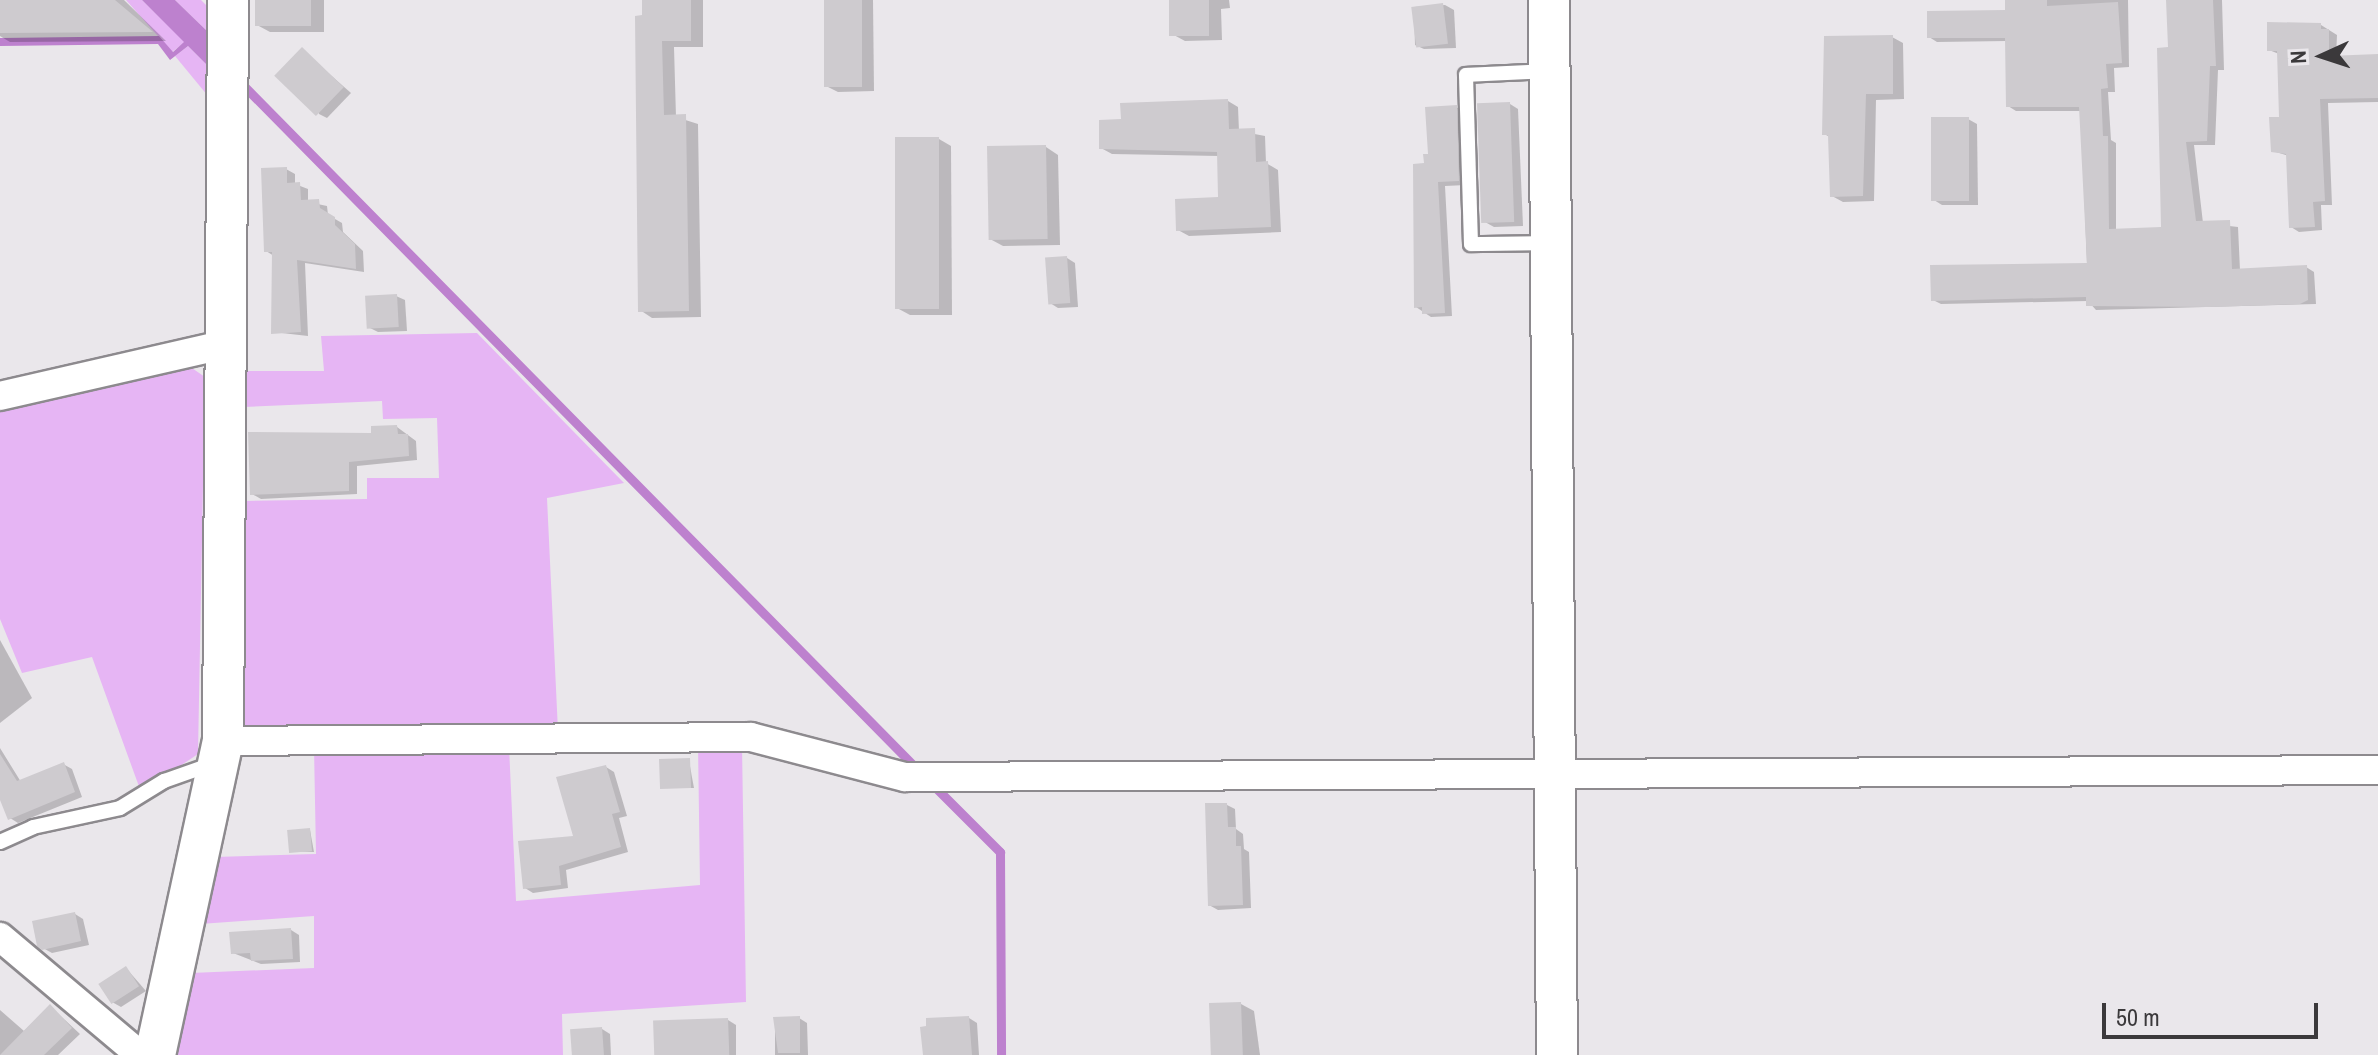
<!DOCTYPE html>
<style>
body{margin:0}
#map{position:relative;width:2378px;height:1055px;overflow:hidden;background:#eae7eb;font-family:"Archivo Narrow",sans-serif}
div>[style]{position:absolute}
.green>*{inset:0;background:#e6b5f4}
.water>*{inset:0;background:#bd81ce}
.shadow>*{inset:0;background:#0003}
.stream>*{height:9px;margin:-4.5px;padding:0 4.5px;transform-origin:4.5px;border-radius:4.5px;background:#bd81ce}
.building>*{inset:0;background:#cecbcf;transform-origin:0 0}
.roads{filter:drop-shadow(2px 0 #8d8a8e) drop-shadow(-2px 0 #8d8a8e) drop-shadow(0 2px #8d8a8e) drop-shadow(0 -2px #8d8a8e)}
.lane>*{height:14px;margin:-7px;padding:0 7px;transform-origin:7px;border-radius:7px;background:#fff}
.street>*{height:28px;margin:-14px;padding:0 14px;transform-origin:14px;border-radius:14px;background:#fff}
.secondary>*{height:40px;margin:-20px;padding:0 20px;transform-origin:20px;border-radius:20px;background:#fff}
span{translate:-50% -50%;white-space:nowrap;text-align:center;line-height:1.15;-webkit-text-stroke:7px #eae7eb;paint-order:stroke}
.north{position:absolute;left:2282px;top:16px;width:80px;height:80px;-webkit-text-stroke:6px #eae7eb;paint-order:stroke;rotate:267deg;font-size:22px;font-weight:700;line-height:32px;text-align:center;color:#3b393b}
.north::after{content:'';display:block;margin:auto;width:28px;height:36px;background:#3b393b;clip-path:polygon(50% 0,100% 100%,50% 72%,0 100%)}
.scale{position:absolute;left:2102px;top:1003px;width:216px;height:36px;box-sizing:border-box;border:4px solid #3b393b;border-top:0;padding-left:10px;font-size:24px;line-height:28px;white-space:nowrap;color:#3b393b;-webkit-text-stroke:6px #eae7eb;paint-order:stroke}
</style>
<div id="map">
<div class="green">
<i style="clip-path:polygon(126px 0,142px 0,185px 42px,172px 52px)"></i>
<i style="clip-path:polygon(175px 0,201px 0,208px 7px,208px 32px)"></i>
<i style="clip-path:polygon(188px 46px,208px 66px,208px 96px,175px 56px)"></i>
<i style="clip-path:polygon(477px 333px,624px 483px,547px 498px,558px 731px,261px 734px,243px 725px,243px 501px,367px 499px,367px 478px,439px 478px,437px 418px,383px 419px,382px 401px,243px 407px,243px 371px,324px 371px,321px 336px)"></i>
<i style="clip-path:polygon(183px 362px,205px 377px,198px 754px,141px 792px,92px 657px,22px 673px,0 619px,0 405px)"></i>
<i style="clip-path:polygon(698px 744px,742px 745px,746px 1002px,562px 1014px,563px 1055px,172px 1055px,191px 973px,314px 968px,314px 916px,200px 924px,215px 857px,316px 854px,314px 748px,509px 746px,516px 901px,700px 885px)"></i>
</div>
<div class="water">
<i style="clip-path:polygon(142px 0,175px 0,208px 32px,208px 66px,188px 46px,170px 60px,158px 44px,0 46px,0 38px,159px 36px,173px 52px,184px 42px)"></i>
</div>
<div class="shadow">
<i style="clip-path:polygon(0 0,124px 0,166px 41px,10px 42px,0 36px)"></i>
<i style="clip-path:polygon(257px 0,324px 0,324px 32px,270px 32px,257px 25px)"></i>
<i style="clip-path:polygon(644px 0,703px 0,703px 47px,674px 47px,676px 117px,698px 124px,701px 317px,652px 318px,640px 310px)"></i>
<i style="clip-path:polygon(825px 0,873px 0,874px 91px,838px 92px,826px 86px)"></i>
<i style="clip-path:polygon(1171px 0,1229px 0,1230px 8px,1221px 9px,1222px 40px,1185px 41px,1172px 34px)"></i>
<i style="clip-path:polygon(2007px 0,2128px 0,2129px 67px,2114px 68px,2115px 92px,2108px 92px,2111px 140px,2116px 143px,2116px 231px,2163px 229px,2170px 0,2222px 0,2224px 70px,2218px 70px,2215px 145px,2194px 145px,2203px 223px,2238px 227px,2240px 270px,2306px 267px,2314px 272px,2316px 304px,2096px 310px,2088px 301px,1941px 304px,1933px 300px,2087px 265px,2081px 111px,2016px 111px,2008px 106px,2007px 41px,1937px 42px,1929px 37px,2007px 12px)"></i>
<i style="clip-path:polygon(1445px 5px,1454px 10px,1456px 48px,1424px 49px,1415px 45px,1414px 7px)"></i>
<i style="clip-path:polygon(2321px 25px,2337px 35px,2336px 58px,2378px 56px,2378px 102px,2328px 103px,2332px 205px,2321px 205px,2322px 230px,2299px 232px,2291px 227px,2289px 156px,2273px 151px,2281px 119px,2279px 54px,2269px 50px)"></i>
<i style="clip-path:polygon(1892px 37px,1903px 43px,1904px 99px,1876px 100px,1874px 201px,1843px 202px,1832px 196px,1830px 137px,1824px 134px)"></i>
<i style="clip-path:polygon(302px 50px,351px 93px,327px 118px,319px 114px)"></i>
<i style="clip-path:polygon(1228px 101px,1238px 107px,1239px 131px,1265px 136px,1266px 163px,1278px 170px,1281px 232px,1189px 236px,1178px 230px,1220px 199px,1219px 156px,1112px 154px,1101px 148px,1123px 121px)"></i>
<i style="clip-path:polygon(1510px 104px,1518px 109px,1523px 226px,1494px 227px,1485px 222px)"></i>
<i style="clip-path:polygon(1456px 107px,1464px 111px,1466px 185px,1445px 186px,1452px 316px,1431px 317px,1416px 307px,1426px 165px)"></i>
<i style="clip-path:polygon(1968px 119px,1977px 124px,1978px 205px,1942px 205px,1934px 200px)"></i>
<i style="clip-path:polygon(939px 139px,951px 146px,952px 315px,910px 315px,897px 308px)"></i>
<i style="clip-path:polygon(1046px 147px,1058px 155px,1060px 245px,1003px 246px,990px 239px)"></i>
<i style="clip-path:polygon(286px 169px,295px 174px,295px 184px,308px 189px,308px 202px,327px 206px,328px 215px,342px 223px,343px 232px,363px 251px,364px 272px,305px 263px,308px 336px,273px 332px,274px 256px,266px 251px)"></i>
<i style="clip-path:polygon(1067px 258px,1075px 263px,1078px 307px,1058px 308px,1050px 303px)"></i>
<i style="clip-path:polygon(396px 296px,405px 300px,407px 331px,378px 332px,370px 328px)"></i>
<i style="clip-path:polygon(397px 427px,416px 441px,417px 460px,357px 466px,357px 494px,261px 499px,252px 494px)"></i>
<i style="clip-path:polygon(0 640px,32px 698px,0 723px)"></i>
<i style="clip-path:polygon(0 748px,21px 782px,63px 764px,72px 769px,82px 797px,18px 823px,10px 818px,0 795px)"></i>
<i style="clip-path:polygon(689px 761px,694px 788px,663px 788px)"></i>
<i style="clip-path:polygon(606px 767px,614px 772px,627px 816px,619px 818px,628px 852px,566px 870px,568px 888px,533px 893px,525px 888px,575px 838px)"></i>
<i style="clip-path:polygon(1227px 805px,1235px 809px,1236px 829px,1243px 834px,1244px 849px,1249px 852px,1251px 908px,1218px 910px,1209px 905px)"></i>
<i style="clip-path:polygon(310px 830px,314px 852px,290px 851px)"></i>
<i style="clip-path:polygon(75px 914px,83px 919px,89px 945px,52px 953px,43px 948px)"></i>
<i style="clip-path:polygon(291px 930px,299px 935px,300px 962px,261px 964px,233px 953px)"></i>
<i style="clip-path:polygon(126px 968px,146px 991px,121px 1007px,112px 1002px)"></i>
<i style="clip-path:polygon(1241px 1004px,1254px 1011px,1260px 1055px,1213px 1055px)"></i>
<i style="clip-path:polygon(50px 1006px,80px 1034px,58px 1055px,0 1055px,0 1010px,24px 1031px)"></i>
<i style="clip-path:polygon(799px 1018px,807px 1023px,808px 1055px,775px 1055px,775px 1019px)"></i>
<i style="clip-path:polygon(969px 1018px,977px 1023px,979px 1055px,924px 1055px)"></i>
<i style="clip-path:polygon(728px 1020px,736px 1025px,736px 1055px,656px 1055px)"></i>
<i style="clip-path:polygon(602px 1029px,610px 1034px,611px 1055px,573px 1055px)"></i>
</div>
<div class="stream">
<i style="left:240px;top:82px;width:966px;rotate:45.42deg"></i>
<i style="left:931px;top:783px;width:98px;rotate:45deg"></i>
<i style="left:1000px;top:852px;width:203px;rotate:89.7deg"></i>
</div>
<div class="building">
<i style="clip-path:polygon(0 0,115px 0,153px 32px,0 33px)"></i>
<i style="left:255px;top:0;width:56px;height:26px"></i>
<i style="clip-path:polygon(642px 0,691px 0,691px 41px,662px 41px,664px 115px,686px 114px,689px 311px,638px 312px,635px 16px,642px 15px)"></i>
<i style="left:824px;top:0;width:38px;height:87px"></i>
<i style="left:1169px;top:0;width:40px;height:36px"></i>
<i style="clip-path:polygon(2005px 0,2047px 0,2047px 6px,2118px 2px,2122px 63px,2106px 64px,2108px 88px,2101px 89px,2103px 136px,2108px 136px,2109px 229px,2161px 227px,2157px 48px,2168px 47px,2166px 0,2213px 0,2216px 66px,2210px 66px,2207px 141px,2186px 142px,2196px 221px,2230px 220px,2232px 269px,2307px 265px,2308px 300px,2300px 304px,2209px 307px,2086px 306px,2086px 297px,1931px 301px,1930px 265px,2087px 263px,2079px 107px,2006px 107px,2005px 38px,1927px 38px,1927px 11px,2005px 10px)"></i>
<i style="left:1443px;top:3px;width:41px;height:32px;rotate:83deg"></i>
<i style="clip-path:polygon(2267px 22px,2321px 23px,2321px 29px,2329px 29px,2329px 56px,2378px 54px,2378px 98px,2320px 99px,2325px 201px,2313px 202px,2315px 227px,2289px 228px,2286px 154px,2271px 152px,2269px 117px,2279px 117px,2277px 51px,2267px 51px)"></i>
<i style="clip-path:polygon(1893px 35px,1893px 94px,1866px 94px,1863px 196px,1830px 197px,1828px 135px,1822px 135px,1824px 36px)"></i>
<i style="left:302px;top:47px;width:58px;height:40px;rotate:44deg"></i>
<i style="clip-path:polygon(1228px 99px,1229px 129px,1255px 128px,1256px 162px,1268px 161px,1271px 227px,1176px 231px,1175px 199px,1218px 197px,1217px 152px,1099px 149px,1099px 120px,1121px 119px,1120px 103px)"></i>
<i style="left:1510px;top:102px;width:120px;height:33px;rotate:88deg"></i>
<i style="clip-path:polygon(1457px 105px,1459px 181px,1438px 182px,1445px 313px,1422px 314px,1422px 307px,1414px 308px,1413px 164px,1424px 163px,1423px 154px,1428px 154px,1425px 107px)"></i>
<i style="left:1931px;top:117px;width:38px;height:84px"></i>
<i style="left:895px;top:137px;width:44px;height:172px"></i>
<i style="left:1046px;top:145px;width:94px;height:59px;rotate:89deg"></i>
<i style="clip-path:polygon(287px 167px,287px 183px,300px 182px,301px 200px,319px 199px,320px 208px,335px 217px,335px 225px,355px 244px,356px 269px,297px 260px,301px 332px,271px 334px,272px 252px,264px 252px,261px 168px)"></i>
<i style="left:1067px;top:256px;width:47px;height:22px;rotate:86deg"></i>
<i style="left:397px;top:294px;width:33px;height:32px;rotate:87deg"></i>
<i style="clip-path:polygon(397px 425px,398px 434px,408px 434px,409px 456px,349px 462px,349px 491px,250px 495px,248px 432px,371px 433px,371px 426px)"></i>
<i style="clip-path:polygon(0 754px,17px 781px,64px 762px,75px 792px,8px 820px,0 800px)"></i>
<i style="left:690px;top:758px;width:30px;height:31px;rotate:88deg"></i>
<i style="clip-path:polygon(606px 765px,620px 812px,612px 814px,621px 847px,559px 866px,561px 885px,523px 889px,518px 841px,573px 836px,556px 777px)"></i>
<i style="clip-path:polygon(1205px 803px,1227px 803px,1228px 827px,1236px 827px,1236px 846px,1241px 846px,1243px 905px,1208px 906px)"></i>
<i style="left:310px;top:828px;width:23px;height:23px;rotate:85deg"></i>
<i style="clip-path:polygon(75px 912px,81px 941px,42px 950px,37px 946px,32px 921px)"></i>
<i style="clip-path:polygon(291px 928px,293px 959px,251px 961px,250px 953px,231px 954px,229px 932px)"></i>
<i style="left:126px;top:966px;width:24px;height:33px;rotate:57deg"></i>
<i style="left:1241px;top:1002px;width:53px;height:32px;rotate:88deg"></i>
<i style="clip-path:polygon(50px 1004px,72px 1028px,44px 1055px,0 1055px)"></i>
<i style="clip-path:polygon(800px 1016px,800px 1053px,778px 1053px,773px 1017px)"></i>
<i style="clip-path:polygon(969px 1016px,972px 1055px,923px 1055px,920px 1027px,926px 1026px,926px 1018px)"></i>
<i style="left:728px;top:1018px;width:37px;height:75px;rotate:88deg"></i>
<i style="left:602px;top:1027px;width:28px;height:32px;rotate:86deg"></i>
</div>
<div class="roads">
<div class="lane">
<i style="left:1547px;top:243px;width:76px;rotate:179.2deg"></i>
<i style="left:1471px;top:244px;width:169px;rotate:-91.7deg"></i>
<i style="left:1466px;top:75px;width:82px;rotate:-2.8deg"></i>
<i style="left:0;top:842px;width:36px;rotate:-24deg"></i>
<i style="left:33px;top:827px;width:89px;rotate:-12.3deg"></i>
<i style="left:120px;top:808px;width:52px;rotate:-31.5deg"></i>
<i style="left:164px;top:781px;width:51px;rotate:-19.5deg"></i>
</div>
<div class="street">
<i style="left:0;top:396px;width:229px;rotate:-12.9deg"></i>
<i style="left:223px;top:741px;width:528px;rotate:-0.43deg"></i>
<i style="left:751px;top:737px;width:159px;rotate:14.6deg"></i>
<i style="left:905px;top:777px;width:1473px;rotate:-0.27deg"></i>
<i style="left:0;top:937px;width:183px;rotate:40.1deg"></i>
</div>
<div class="secondary">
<i style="left:1549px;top:0;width:1055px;rotate:89.57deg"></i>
<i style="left:155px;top:1055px;width:321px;rotate:-77.8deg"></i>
<i style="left:223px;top:741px;width:741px;rotate:-89.61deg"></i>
</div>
</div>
<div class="north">N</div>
<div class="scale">50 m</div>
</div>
